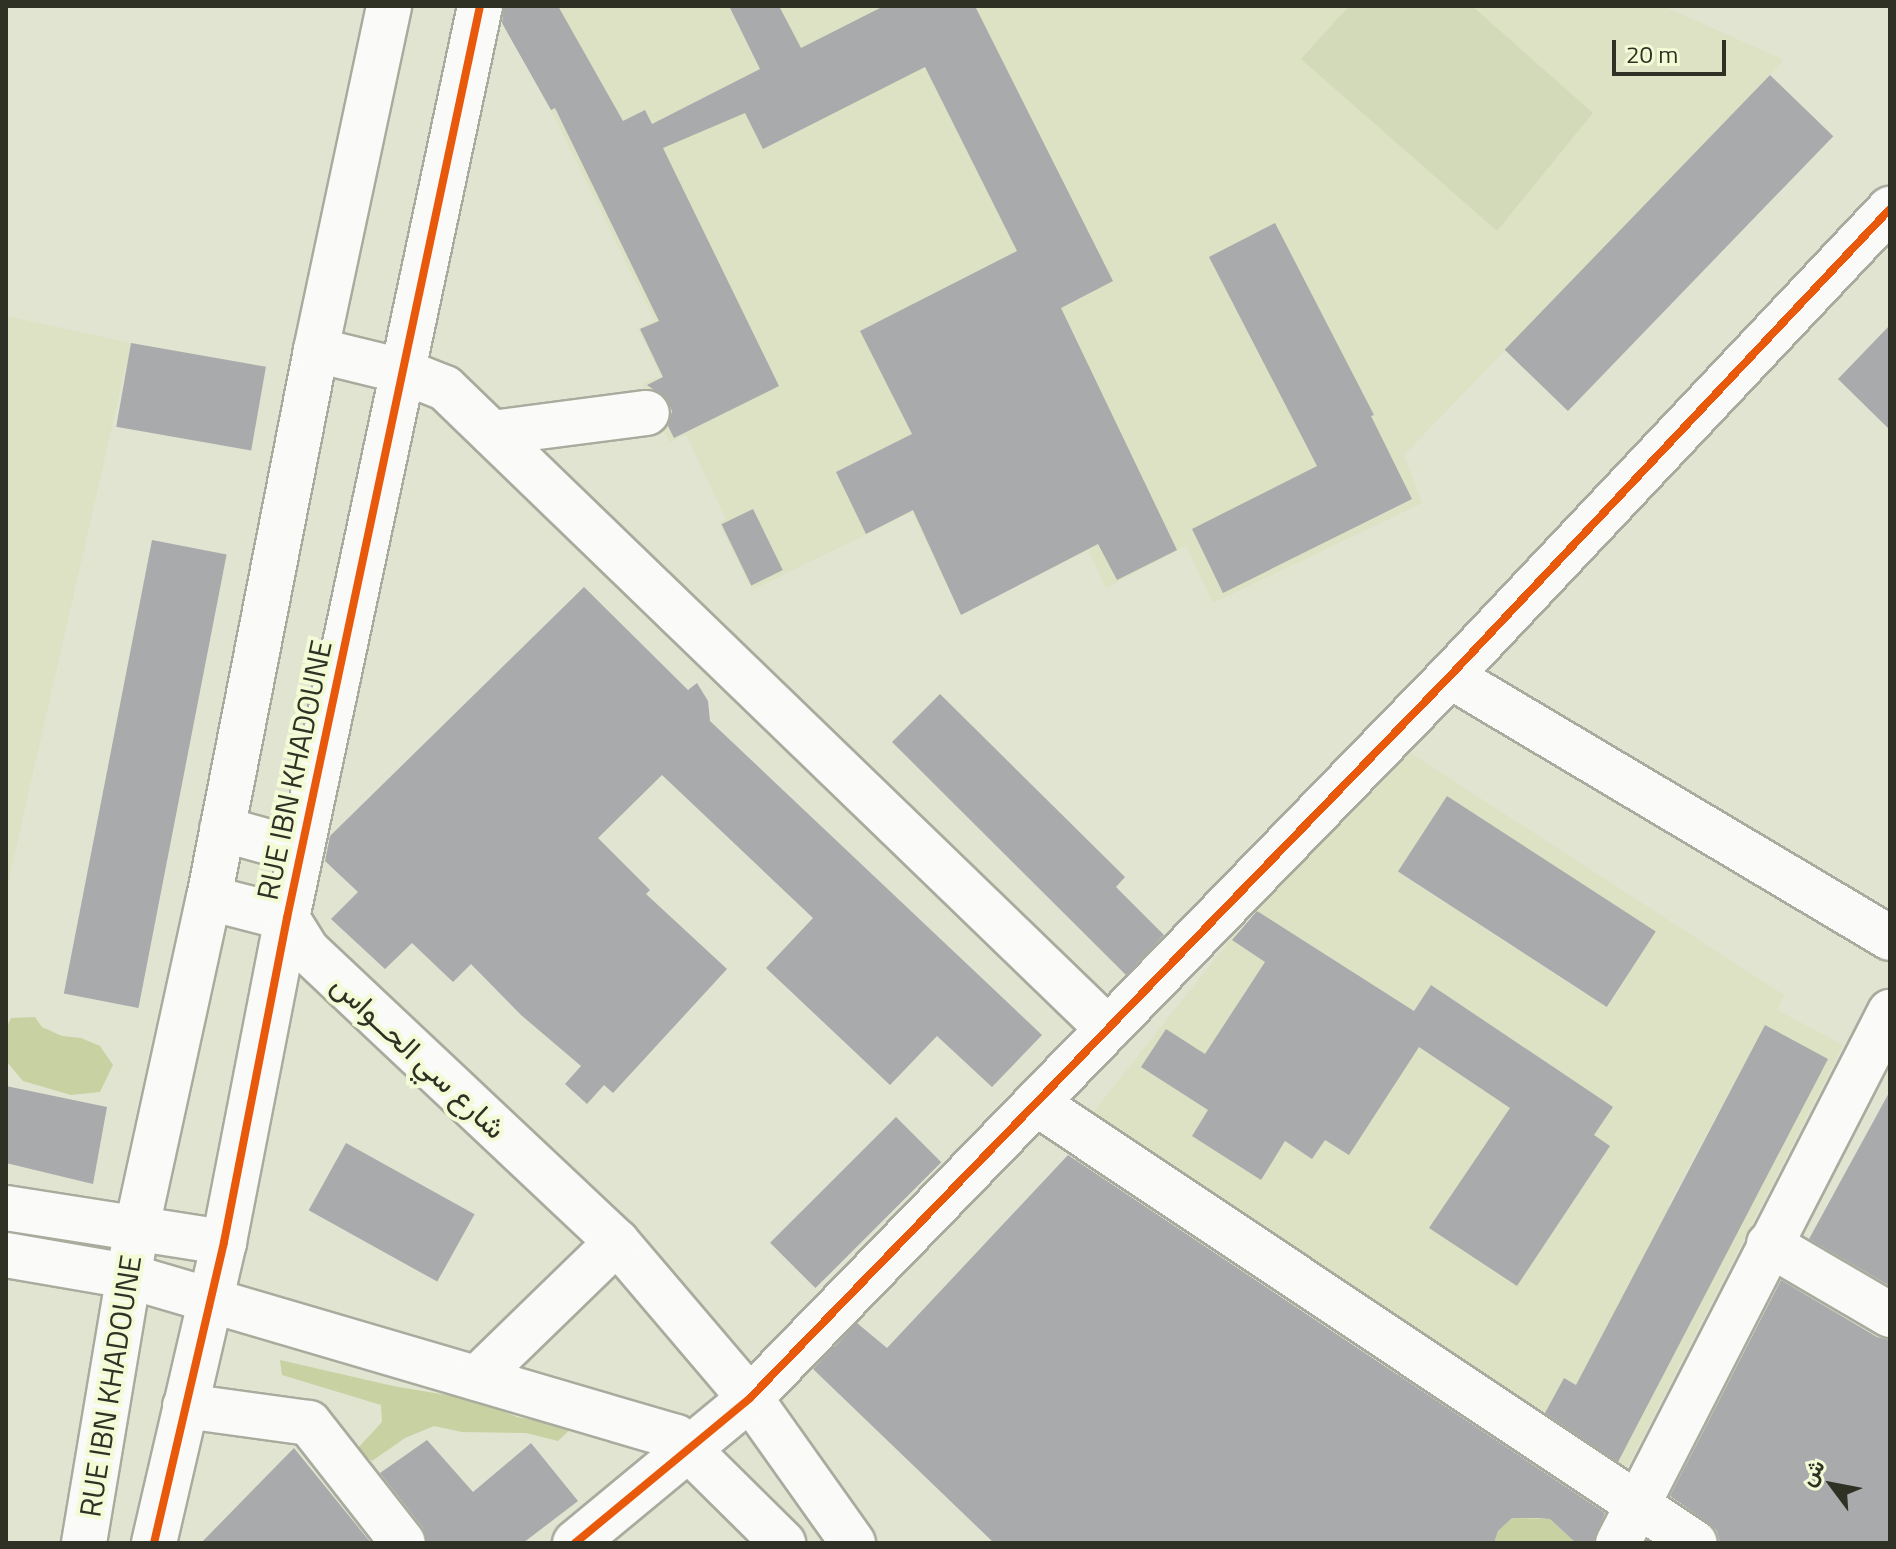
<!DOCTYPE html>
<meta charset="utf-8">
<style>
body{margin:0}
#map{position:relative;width:1896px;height:1549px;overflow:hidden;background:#e0e4d1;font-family:"Titillium Web",Vazirmatn,sans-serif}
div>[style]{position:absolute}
.built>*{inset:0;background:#dce2c3}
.green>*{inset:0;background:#d3daba}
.forest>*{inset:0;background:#c8d1a2}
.building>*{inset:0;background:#a8aaac;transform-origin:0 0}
.roads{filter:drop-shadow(2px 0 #a8ab9d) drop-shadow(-2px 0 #a8ab9d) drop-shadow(0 2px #a8ab9d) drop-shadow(0 -2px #a8ab9d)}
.minor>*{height:44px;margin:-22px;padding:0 22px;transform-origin:22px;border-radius:22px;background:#fafbf8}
.cycleway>*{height:8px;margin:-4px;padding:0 4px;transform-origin:4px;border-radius:4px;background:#e8590c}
span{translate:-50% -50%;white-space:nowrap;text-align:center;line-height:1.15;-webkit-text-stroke:8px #f2fad6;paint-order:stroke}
.street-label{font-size:30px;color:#2e3123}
.frame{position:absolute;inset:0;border:8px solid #2e3123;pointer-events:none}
.north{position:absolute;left:1792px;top:1445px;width:80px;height:80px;-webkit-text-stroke:6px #f2fad6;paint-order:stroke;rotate:302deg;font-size:22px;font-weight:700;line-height:32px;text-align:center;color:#2e3123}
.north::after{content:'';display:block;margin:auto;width:28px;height:36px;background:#2e3123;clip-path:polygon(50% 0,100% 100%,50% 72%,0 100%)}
.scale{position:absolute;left:1612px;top:40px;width:114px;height:36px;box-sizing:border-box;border:4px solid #2e3123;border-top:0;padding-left:10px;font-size:24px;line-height:28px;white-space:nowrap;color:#2e3123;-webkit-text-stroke:6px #f2fad6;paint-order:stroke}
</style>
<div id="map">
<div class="built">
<i style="clip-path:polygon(505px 6px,1663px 6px,1784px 60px,1404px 455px,1422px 503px,1213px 603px,1186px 546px,1106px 588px,1088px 550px,961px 615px,912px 512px,752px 590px,719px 523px,726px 519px,686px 435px,669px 442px,642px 384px,661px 376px,638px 329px,655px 321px,551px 110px,496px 11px)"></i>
<i style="clip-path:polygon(6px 316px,131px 343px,6px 892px)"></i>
<i style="clip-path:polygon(evenodd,1398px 745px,1784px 995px,1777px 1010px,1843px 1045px,1622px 1477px,1540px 1434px,1083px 1125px,1230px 940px,1251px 908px,1398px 745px,1447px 796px,1656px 932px,1607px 1008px,1600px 1002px,1630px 956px,1616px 947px,1585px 994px,1533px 960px,1565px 911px,1549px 900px,1516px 949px,1463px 915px,1496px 863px,1482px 854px,1448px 905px,1398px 872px,1447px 796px,1398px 745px,1252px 908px,1410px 1008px,1372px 1066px,1396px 1082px,1349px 1155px,1325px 1140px,1312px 1159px,1285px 1141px,1261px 1180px,1192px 1136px,1220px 1092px,1205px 1083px,1194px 1101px,1141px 1067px,1166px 1029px,1205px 1054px,1265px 962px,1232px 940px,1252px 908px,1398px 745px,1431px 985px,1456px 1002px,1438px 1030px,1446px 1035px,1465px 1008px,1494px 1027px,1476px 1056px,1484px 1061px,1503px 1034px,1531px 1052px,1513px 1080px,1522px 1087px,1540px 1058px,1571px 1079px,1552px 1107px,1561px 1113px,1580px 1085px,1613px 1107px,1594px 1135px,1610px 1147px,1517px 1286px,1430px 1228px,1483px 1148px,1550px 1192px,1576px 1152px,1399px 1034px,1431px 985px,1398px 745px,1765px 1026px,1827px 1060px,1732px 1239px,1668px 1205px,1765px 1026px,1398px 745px,1665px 1219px,1728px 1249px,1614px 1469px,1556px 1437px,1566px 1417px,1549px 1407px,1564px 1379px,1576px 1385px,1665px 1219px)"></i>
</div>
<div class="green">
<i style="clip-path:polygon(1349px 6px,1472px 6px,1593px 113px,1497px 231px,1301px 59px)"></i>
</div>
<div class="forest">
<i style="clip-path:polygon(35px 1017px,42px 1027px,62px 1036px,81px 1038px,100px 1046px,113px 1065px,100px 1092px,71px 1095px,23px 1081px,6px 1061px,6px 1029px,11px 1018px)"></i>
<i style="clip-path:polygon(280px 1360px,393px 1386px,476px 1400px,517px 1417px,573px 1427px,558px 1441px,526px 1433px,462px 1432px,434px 1426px,405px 1438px,372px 1461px,357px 1449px,382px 1422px,381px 1405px,282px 1375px)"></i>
<i style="clip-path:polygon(1512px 1518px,1550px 1519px,1576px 1543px,1494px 1543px,1498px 1531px)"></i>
</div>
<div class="building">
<i style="clip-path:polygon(504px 6px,558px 6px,623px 121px,645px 110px,652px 124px,760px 69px,729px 6px,779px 6px,801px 48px,884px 6px,975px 6px,1113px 281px,1061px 308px,1177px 550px,1117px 580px,1098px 544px,961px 615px,913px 510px,866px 534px,836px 472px,912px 434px,860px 331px,1017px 251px,925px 67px,763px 149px,745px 113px,663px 148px,779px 386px,674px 438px,668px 426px,672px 411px,667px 399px,647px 385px,663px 377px,640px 329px,659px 321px,555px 108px,551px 110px,502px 23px)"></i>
<i style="left:1770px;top:75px;width:88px;height:382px;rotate:44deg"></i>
<i style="clip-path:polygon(1275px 223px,1374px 415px,1371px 416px,1412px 499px,1223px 593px,1192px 529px,1317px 466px,1209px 257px)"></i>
<i style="clip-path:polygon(1890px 325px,1890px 430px,1838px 379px)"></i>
<i style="left:131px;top:343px;width:137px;height:85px;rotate:10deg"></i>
<i style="left:753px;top:509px;width:68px;height:35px;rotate:64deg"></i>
<i style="left:152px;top:540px;width:76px;height:462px;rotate:11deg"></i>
<i style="clip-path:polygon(584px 587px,688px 690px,697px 683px,708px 701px,710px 721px,1042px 1035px,992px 1087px,937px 1036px,890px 1085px,766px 968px,813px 918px,662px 775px,598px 838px,650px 890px,646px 894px,727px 969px,613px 1093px,604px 1085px,587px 1104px,565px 1084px,581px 1066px,521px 1015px,471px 964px,453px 982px,412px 943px,385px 969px,331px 919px,358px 892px,325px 861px,330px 836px)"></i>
<i style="clip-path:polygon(940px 694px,1125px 877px,1116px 887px,1164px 935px,1126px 975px,892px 742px)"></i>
<i style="left:1447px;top:796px;width:249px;height:90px;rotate:33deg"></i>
<i style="clip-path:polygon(1257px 911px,1414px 1011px,1431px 985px,1613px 1107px,1594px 1135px,1610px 1146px,1517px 1286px,1429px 1228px,1510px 1108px,1419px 1047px,1349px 1155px,1325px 1140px,1312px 1159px,1285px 1141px,1261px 1180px,1192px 1136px,1208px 1110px,1141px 1067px,1166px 1029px,1205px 1054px,1265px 962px,1232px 940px)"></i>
<i style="clip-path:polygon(1765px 1025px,1828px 1059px,1618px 1462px,1545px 1413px,1564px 1378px,1576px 1385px)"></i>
<i style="clip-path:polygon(6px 1086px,107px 1107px,93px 1184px,6px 1163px)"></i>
<i style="clip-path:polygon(1890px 1091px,1890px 1286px,1809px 1239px)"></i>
<i style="left:896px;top:1117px;width:64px;height:178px;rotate:45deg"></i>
<i style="left:346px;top:1143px;width:147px;height:77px;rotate:29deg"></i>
<i style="clip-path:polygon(1068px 1155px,1605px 1513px,1593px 1543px,1576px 1543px,1550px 1519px,1537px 1518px,1512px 1518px,1498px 1531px,1494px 1543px,994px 1543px,813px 1369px,857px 1323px,887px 1348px)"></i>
<i style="clip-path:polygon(1781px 1280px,1877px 1337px,1890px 1340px,1890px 1543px,1720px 1543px,1717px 1531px,1709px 1523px,1670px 1496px)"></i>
<i style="clip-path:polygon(427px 1440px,473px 1492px,531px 1443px,578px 1501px,523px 1543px,427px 1543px,423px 1528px,380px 1473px)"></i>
<i style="clip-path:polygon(294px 1448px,371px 1543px,201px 1543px)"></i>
</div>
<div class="roads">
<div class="minor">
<i style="left:316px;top:350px;width:89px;rotate:13.7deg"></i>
<i style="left:402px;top:371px;width:46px;rotate:21.6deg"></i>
<i style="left:445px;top:388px;width:922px;rotate:44.03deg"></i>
<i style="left:492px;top:433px;width:156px;rotate:-7.4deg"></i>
<i style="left:1450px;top:676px;width:512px;rotate:30.77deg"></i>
<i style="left:222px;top:829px;width:82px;rotate:15.6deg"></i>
<i style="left:209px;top:898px;width:81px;rotate:14.4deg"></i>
<i style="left:287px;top:918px;width:39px;rotate:58deg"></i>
<i style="left:308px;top:951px;width:424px;rotate:43.3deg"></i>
<i style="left:617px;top:1242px;width:205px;rotate:49.6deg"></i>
<i style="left:750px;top:1398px;width:178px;rotate:54.6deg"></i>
<i style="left:1036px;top:1103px;width:792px;rotate:33.73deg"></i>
<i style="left:6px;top:1208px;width:221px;rotate:8.9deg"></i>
<i style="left:1769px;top:1244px;width:140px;rotate:30.4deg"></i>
<i style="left:6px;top:1255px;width:124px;rotate:9.8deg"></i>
<i style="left:128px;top:1276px;width:571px;rotate:16.37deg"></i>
<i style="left:676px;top:1437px;width:151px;rotate:44.7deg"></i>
<i style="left:477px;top:1378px;width:195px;rotate:-44.2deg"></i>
<i style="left:185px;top:1406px;width:125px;rotate:7.8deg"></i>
<i style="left:309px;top:1423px;width:152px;rotate:51.9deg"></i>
<i style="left:84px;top:1543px;width:320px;rotate:-80.5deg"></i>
<i style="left:137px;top:1227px;width:337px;rotate:-77.7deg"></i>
<i style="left:209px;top:898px;width:558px;rotate:-78.95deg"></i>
<i style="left:316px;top:350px;width:352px;rotate:-78deg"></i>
<i style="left:154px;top:1543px;width:309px;rotate:-76.9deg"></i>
<i style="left:224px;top:1242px;width:330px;rotate:-79deg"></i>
<i style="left:287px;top:918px;width:932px;rotate:-78.05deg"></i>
<i style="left:575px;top:1543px;width:227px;rotate:-39.6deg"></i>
<i style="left:750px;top:1398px;width:1006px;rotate:-45.89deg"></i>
<i style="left:1450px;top:676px;width:642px;rotate:-46.71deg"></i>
<i style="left:1618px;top:1543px;width:597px;rotate:-62.88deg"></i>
</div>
</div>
<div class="cycleway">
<i style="left:154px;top:1543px;width:309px;rotate:-76.9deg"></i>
<i style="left:224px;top:1242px;width:330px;rotate:-79deg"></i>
<i style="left:287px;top:918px;width:932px;rotate:-78.05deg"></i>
<i style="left:575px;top:1543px;width:227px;rotate:-39.6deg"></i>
<i style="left:750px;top:1398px;width:1006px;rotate:-45.89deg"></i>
<i style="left:1450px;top:676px;width:642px;rotate:-46.71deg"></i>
</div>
<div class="street-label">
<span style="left:294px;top:770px;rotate:-78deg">RUE IBN KHADOUNE</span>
<span style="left:419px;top:1056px;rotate:43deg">شارع سي الحــواس</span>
<span style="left:110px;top:1386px;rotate:-81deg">RUE IBN KHADOUNE</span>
</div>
<div class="frame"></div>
<div class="north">ش</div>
<div class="scale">20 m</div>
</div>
